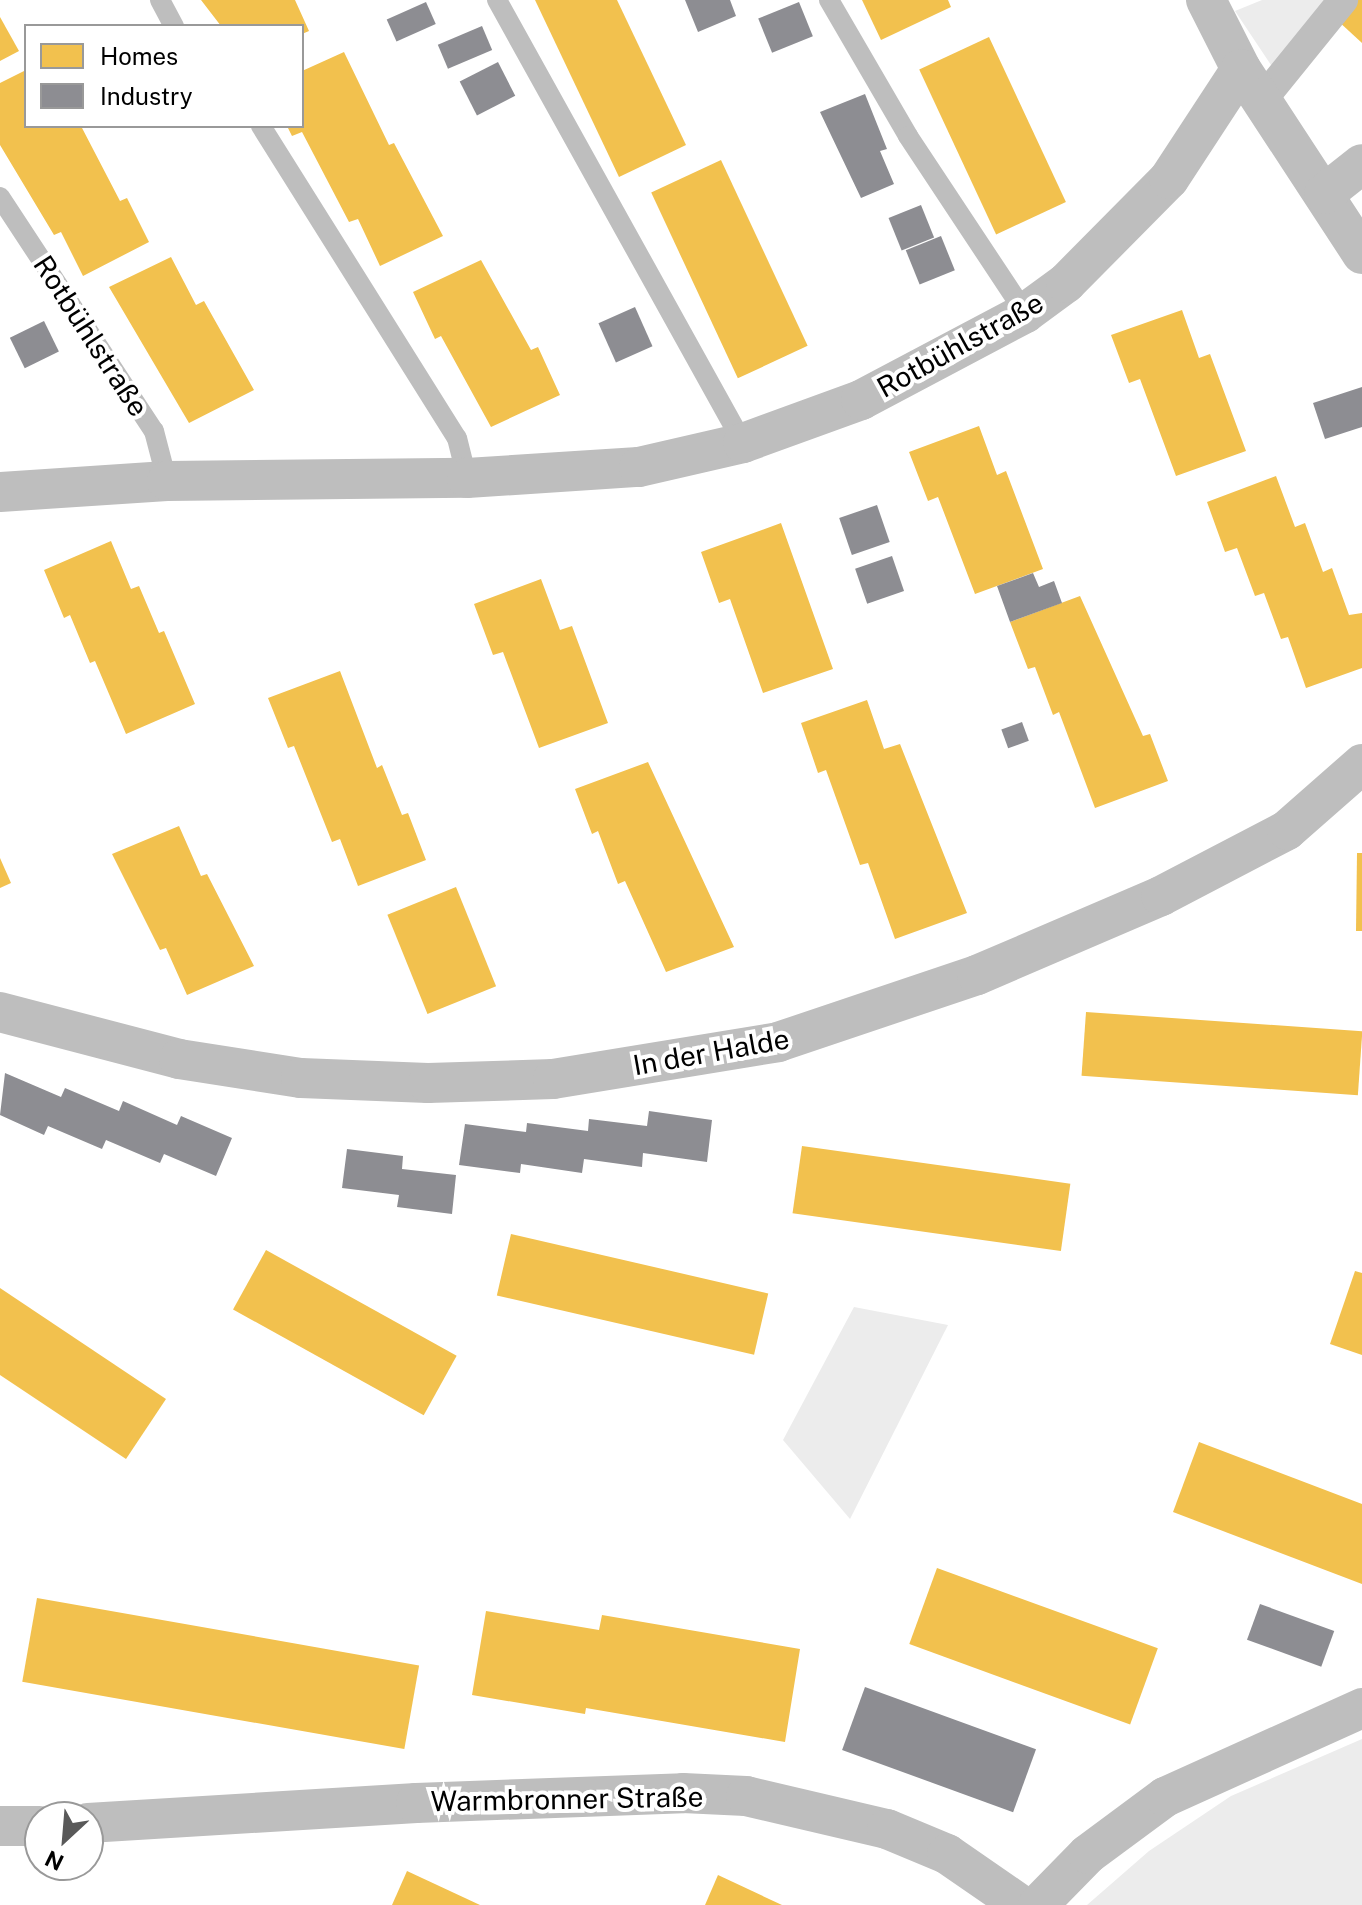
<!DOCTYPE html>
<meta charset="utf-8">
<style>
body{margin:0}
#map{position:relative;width:1362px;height:1905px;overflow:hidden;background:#fff;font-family:"Public Sans",sans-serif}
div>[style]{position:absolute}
.green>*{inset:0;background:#ececec}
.homes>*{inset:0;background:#f2c14e;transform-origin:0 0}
.industry>*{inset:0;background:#8d8d92;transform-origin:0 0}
.service>*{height:20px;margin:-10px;padding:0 10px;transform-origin:10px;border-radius:10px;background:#bebebe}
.pedestrian>*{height:30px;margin:-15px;padding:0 15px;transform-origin:15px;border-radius:15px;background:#bebebe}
.minor>*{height:40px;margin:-20px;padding:0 20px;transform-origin:20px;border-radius:20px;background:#bebebe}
span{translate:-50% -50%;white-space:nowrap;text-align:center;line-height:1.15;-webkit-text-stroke:8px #fff;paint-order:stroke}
.street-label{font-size:28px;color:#000}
.legend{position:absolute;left:24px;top:24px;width:280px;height:104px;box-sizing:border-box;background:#fff;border:2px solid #999;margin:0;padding:10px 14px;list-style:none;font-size:24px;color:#000}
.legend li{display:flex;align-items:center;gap:16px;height:40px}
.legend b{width:40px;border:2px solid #999}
.north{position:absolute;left:24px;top:1801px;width:80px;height:80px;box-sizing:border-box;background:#fff;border:2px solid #999;border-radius:50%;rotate:206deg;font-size:22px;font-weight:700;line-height:32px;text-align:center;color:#000}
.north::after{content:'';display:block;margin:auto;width:28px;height:36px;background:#595959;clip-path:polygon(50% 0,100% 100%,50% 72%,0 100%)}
</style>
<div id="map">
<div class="green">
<i style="clip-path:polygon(1262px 0,1350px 0,1285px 86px,1235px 11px)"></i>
<i style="clip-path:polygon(854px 1307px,948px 1325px,850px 1519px,783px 1440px)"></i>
<i style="clip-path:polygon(1362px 1739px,1362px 1905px,1087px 1905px,1149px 1851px,1231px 1796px)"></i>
</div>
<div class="homes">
<i style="clip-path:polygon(201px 0,295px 0,309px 31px,302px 34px,302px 26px,221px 26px)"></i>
<i style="clip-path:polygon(535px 0,617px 0,686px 145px,619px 177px)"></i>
<i style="clip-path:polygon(862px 0,948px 0,951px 7px,881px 40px)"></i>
<i style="clip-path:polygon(1355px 0,1362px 0,1362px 43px,1337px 20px)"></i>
<i style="clip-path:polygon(0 17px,19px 51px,0 61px)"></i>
<i style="left:989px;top:37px;width:182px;height:77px;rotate:65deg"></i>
<i style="clip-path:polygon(344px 52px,389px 145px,394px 143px,443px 236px,380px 266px,358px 219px,349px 222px,302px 132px,292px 136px,287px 126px,302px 126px,302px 71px)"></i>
<i style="clip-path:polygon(26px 70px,26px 126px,81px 126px,120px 201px,127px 198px,149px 242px,83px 276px,61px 232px,54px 235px,0 145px,0 83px)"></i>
<i style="left:721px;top:160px;width:205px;height:77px;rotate:65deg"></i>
<i style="clip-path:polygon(171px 257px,196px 305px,204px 301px,254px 390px,189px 423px,109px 287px)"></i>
<i style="clip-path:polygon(481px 260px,531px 350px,538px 347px,560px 395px,491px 427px,441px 336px,435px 339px,413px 292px)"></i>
<i style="clip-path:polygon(1182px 310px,1199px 358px,1210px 354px,1246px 451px,1176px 476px,1140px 379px,1129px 383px,1111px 335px)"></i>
<i style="clip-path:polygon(979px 426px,997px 475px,1006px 471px,1043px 569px,975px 594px,938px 497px,928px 501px,909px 452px)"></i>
<i style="clip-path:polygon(1276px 476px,1295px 527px,1305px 523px,1323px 572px,1332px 568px,1349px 615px,1362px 613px,1362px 668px,1306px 688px,1288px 637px,1281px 639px,1264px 593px,1255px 596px,1237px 548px,1225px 552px,1207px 502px)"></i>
<i style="clip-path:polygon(781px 523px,833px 669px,763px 693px,730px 599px,719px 603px,701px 552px)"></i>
<i style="clip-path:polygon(111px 541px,131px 589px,139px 586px,159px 633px,164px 631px,195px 704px,126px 734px,95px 661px,90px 663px,70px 615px,64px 618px,44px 570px)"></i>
<i style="clip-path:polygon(541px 579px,560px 630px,572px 626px,608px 723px,539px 748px,503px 652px,493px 655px,474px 604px)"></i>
<i style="clip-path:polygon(1080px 596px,1143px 736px,1150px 734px,1168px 781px,1095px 808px,1059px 712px,1053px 715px,1035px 667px,1028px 669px,1010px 622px)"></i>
<i style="clip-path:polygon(340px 671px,377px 768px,382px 765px,402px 815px,408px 813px,426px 860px,358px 886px,340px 839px,332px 842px,294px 746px,288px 748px,268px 698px)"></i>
<i style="clip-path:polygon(867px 700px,884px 749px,900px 744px,967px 913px,895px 939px,868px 863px,860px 865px,826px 770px,818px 773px,801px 723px)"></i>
<i style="clip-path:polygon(648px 762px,734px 947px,666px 972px,625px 881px,618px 884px,598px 831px,592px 834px,575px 789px)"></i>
<i style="clip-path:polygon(179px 826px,201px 876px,207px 874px,254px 966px,187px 995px,166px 948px,160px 950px,112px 854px)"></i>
<i style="clip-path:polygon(1357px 853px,1362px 853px,1362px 931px,1356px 931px)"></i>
<i style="clip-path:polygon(0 858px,11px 883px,0 888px)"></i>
<i style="left:456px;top:887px;width:107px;height:74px;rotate:68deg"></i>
<i style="left:1086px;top:1012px;width:277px;height:64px;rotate:4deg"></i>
<i style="left:802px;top:1146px;width:271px;height:68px;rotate:8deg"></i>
<i style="left:511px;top:1234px;width:264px;height:63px;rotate:13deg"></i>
<i style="left:266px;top:1250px;width:218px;height:68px;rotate:29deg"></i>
<i style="clip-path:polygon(1355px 1271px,1362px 1273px,1362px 1355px,1330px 1344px)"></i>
<i style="clip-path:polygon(0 1288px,166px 1399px,126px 1459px,0 1375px)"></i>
<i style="clip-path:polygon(1199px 1442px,1362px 1504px,1362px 1584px,1173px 1512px)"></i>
<i style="left:937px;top:1568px;width:235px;height:81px;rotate:20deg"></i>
<i style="left:37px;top:1598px;width:388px;height:85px;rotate:10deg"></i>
<i style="clip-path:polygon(486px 1611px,599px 1630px,602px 1615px,800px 1649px,785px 1742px,586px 1708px,585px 1714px,472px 1695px)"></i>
<i style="clip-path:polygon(407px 1871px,480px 1905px,392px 1905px)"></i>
<i style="clip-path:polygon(718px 1875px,782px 1905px,705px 1905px)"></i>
</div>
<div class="industry">
<i style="clip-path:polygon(685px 0,730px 0,736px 16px,698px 32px)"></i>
<i style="left:426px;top:2px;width:24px;height:43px;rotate:66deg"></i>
<i style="left:799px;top:2px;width:37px;height:44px;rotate:68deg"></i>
<i style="left:482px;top:26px;width:26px;height:48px;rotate:67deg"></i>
<i style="left:498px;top:62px;width:38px;height:43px;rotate:63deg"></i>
<i style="clip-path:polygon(865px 94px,887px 149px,880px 151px,894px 184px,861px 198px,820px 112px)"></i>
<i style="left:921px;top:205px;width:35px;height:35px;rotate:68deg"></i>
<i style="left:941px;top:236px;width:37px;height:38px;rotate:68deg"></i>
<i style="left:635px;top:307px;width:43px;height:40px;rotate:66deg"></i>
<i style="left:44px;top:321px;width:34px;height:38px;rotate:64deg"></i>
<i style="clip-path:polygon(1362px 387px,1362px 427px,1325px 439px,1313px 403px)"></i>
<i style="left:877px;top:505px;width:39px;height:40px;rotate:71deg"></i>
<i style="left:892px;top:556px;width:37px;height:39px;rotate:71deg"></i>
<i style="clip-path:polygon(1033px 573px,1039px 587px,1054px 581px,1062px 603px,1010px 622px,997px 586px)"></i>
<i style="left:1022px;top:722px;width:20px;height:22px;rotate:70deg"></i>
<i style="clip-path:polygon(5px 1073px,61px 1097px,65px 1088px,119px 1111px,123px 1101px,177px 1125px,181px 1116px,232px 1138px,216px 1176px,164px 1154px,160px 1163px,106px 1140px,102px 1149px,48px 1126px,44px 1135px,0 1115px)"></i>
<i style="clip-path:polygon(649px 1111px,712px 1120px,707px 1162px,643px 1153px,642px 1167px,584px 1159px,582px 1173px,521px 1164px,520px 1173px,459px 1165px,465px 1124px,526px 1132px,527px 1123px,588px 1131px,589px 1119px,647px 1126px)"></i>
<i style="clip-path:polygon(347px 1149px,403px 1156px,402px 1169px,456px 1175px,452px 1214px,397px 1207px,399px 1195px,342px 1188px)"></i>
<i style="left:1260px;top:1604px;width:79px;height:38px;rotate:20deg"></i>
<i style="left:865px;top:1687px;width:182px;height:67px;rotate:20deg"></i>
</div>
<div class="service">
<i style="left:160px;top:0;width:30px;rotate:62deg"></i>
<i style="left:497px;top:0;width:507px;rotate:60.96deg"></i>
<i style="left:829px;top:0;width:157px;rotate:59.8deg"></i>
<i style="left:908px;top:136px;width:212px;rotate:56.5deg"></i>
<i style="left:261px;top:126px;width:368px;rotate:57.9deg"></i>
<i style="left:457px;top:438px;width:41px;rotate:76deg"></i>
<i style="left:0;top:197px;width:280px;rotate:56.7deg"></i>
<i style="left:154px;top:431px;width:52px;rotate:75.4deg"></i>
</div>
<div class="pedestrian">
<i style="left:1262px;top:100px;width:129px;rotate:-51deg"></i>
</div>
<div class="minor">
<i style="left:1206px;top:0;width:77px;rotate:63.1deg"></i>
<i style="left:1241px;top:69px;width:221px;rotate:56.8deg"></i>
<i style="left:1324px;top:194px;width:48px;rotate:-38.3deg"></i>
<i style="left:0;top:492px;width:167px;rotate:-3.8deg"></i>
<i style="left:167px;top:481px;width:300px;rotate:-0.6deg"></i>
<i style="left:467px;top:478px;width:172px;rotate:-3.7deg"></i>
<i style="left:639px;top:467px;width:107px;rotate:-13deg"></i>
<i style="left:743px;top:443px;width:126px;rotate:-20deg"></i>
<i style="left:861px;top:400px;width:186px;rotate:-27.9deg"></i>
<i style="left:1025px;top:313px;width:51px;rotate:-36.2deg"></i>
<i style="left:1066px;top:283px;width:146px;rotate:-45.3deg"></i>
<i style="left:1169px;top:179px;width:131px;rotate:-56.8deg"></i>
<i style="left:0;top:1012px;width:185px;rotate:14.7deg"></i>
<i style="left:179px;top:1059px;width:123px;rotate:8.9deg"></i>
<i style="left:301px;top:1078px;width:127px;rotate:2.3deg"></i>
<i style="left:428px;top:1083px;width:125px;rotate:-1.8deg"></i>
<i style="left:553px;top:1079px;width:228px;rotate:-9.3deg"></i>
<i style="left:778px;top:1042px;width:210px;rotate:-18.6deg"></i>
<i style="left:977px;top:975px;width:200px;rotate:-23.2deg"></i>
<i style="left:1161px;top:896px;width:142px;rotate:-27.6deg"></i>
<i style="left:1287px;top:830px;width:100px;rotate:-41.3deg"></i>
<i style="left:88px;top:1823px;width:329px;rotate:-3.5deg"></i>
<i style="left:416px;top:1803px;width:267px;rotate:-2.1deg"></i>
<i style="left:683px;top:1793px;width:63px;rotate:2.7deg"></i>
<i style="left:746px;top:1796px;width:145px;rotate:13.2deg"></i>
<i style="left:887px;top:1829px;width:65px;rotate:22.6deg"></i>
<i style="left:947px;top:1854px;width:90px;rotate:34.6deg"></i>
<i style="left:0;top:1826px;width:40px"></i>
<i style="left:1038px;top:1905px;width:71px;rotate:-45.6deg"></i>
<i style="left:1088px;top:1854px;width:96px;rotate:-36.5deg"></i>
<i style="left:1165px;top:1797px;width:216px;rotate:-24.3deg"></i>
</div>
<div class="street-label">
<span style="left:91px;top:336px;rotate:57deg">Rotbühlstraße</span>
<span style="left:960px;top:345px;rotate:-29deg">Rotbühlstraße</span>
<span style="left:711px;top:1052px;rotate:-10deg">In der Halde</span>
<span style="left:567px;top:1799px;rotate:-1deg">Warmbronner Straße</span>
</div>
<ul class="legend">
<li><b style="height:22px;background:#f2c14e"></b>Homes</li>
<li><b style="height:22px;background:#8d8d92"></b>Industry</li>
</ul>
<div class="north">N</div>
</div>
